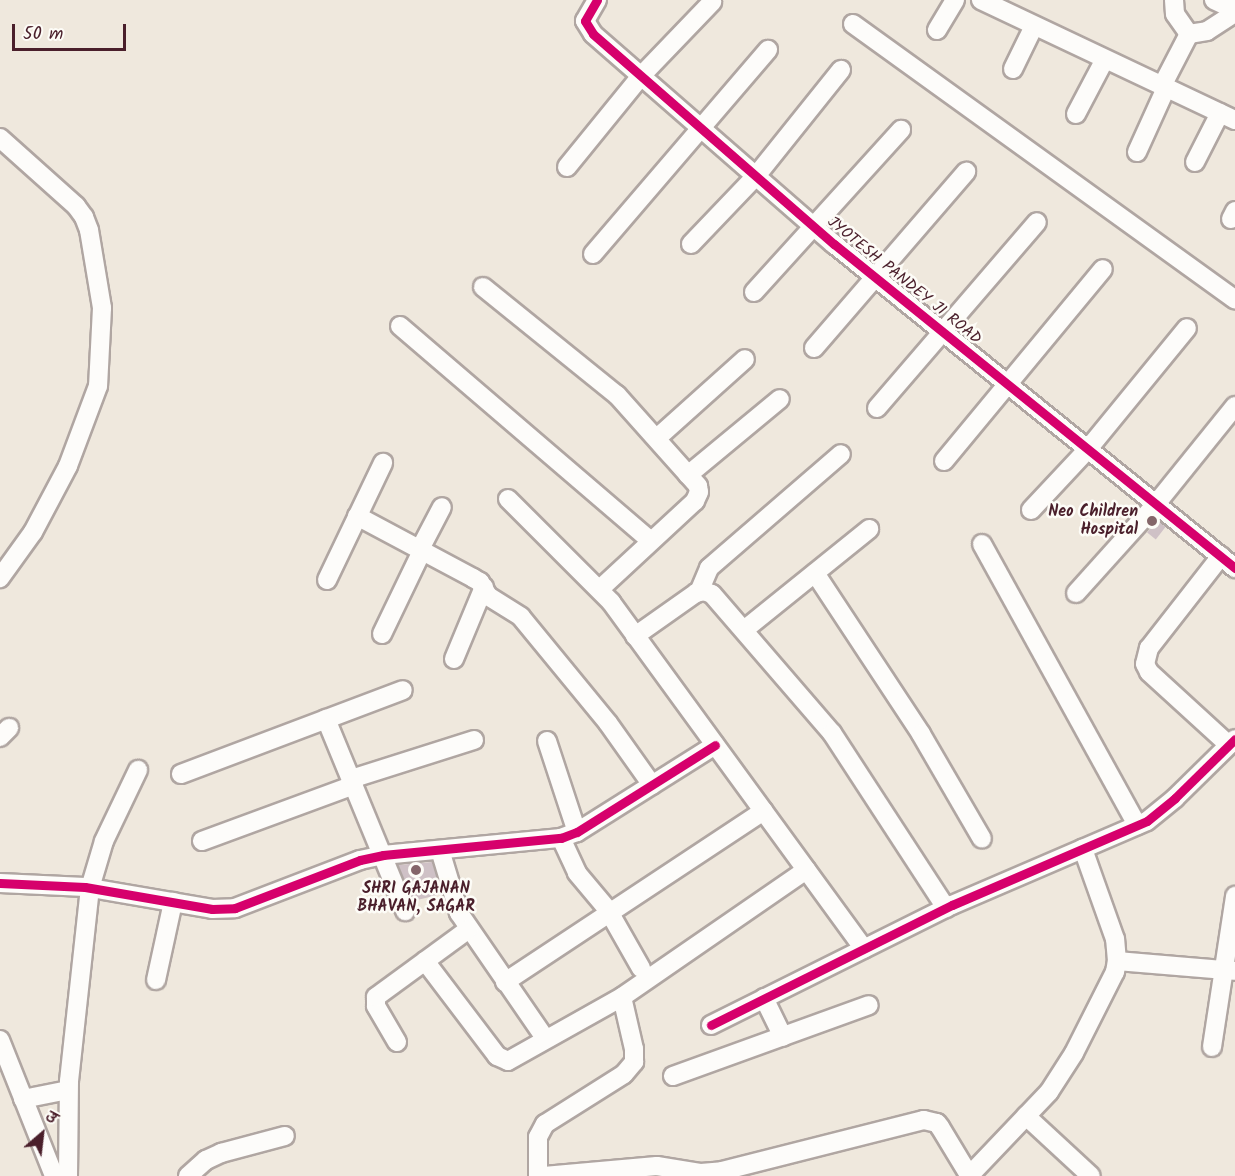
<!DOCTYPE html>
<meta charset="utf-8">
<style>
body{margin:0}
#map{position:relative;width:1235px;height:1176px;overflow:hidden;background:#efe8dd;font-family:Kalam,"Playpen Sans Deva",sans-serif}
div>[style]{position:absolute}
.building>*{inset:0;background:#cfc1c6;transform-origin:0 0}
.roads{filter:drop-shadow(2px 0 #b0a6a2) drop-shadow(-2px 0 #b0a6a2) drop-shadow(0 2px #b0a6a2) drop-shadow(0 -2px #b0a6a2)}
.minor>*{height:18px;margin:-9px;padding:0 9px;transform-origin:9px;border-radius:9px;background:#fdfcfa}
.cycleway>*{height:9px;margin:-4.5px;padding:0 4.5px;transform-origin:4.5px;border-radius:4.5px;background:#d6006c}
.dots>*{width:16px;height:16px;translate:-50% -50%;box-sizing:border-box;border:3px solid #fdfcf7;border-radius:50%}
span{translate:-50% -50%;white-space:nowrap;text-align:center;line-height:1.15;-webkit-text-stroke:5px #fdfcf7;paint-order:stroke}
.street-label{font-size:16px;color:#4a1f2b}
.poi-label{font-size:16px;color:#4a1f2b;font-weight:700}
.right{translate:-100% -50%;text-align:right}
.north{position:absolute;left:12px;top:1104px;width:60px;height:60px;-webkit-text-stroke:4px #fdfcf7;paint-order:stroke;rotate:28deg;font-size:16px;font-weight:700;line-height:24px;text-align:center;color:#4a1f2b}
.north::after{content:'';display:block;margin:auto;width:21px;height:27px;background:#4a1f2b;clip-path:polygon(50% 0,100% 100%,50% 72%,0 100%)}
.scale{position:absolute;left:12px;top:24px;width:114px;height:27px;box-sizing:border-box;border:3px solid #4a1f2b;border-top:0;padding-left:8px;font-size:18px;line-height:21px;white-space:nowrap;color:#4a1f2b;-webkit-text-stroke:4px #fdfcf7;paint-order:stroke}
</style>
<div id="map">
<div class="building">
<i style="left:1157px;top:520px;width:11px;height:16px;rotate:38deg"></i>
<i style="clip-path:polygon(432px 862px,442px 894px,413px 901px,398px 865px)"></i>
</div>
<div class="roads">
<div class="minor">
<i style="left:597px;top:0;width:24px;rotate:120deg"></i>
<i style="left:585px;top:21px;width:15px;rotate:58deg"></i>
<i style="left:593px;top:34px;width:320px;rotate:41.1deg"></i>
<i style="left:834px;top:244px;width:516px;rotate:38.94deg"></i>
<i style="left:981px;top:0;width:281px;rotate:25.3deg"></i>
<i style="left:1174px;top:0;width:14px;rotate:86deg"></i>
<i style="left:1175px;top:14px;width:24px;rotate:55deg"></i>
<i style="left:1214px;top:0;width:23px;rotate:25deg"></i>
<i style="left:853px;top:24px;width:471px;rotate:35.8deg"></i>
<i style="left:937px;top:30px;width:35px;rotate:-59deg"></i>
<i style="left:1013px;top:69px;width:48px;rotate:-64deg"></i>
<i style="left:1162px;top:86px;width:59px;rotate:-62.6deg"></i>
<i style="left:1189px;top:34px;width:18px;rotate:-9deg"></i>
<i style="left:1207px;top:31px;width:33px;rotate:-33deg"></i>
<i style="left:1076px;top:114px;width:62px;rotate:-62.2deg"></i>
<i style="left:0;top:138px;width:102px;rotate:41.8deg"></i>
<i style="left:76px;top:206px;width:14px;rotate:54deg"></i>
<i style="left:84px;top:217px;width:14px;rotate:69deg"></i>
<i style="left:89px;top:230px;width:79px;rotate:80.5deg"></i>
<i style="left:102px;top:308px;width:78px;rotate:92.9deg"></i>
<i style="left:98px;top:386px;width:85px;rotate:110.6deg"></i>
<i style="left:68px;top:466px;width:75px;rotate:117.9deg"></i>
<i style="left:33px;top:532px;width:57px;rotate:125.7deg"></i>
<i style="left:1137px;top:152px;width:70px;rotate:-65.6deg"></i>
<i style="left:1195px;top:162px;width:55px;rotate:-63deg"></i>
<i style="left:567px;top:167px;width:117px;rotate:-50.9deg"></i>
<i style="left:641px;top:76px;width:103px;rotate:-46.2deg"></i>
<i style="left:1231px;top:219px;width:9px;rotate:-63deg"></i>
<i style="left:691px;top:244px;width:94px;rotate:-46.3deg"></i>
<i style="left:756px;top:176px;width:136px;rotate:-51.3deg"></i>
<i style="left:593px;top:254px;width:269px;rotate:-49.4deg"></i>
<i style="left:483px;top:287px;width:172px;rotate:38.9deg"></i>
<i style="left:617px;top:395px;width:122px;rotate:48.3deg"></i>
<i style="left:698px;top:486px;width:6px;rotate:81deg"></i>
<i style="left:699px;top:492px;width:10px;rotate:114deg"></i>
<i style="left:695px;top:501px;width:129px;rotate:137.2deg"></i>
<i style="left:754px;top:292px;width:219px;rotate:-47.8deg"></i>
<i style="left:400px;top:326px;width:330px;rotate:40.6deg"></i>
<i style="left:814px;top:348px;width:233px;rotate:-49.2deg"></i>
<i style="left:877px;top:408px;width:245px;rotate:-49.3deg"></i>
<i style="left:657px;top:438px;width:118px;rotate:-41.9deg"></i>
<i style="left:944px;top:461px;width:249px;rotate:-50.4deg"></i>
<i style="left:688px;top:475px;width:119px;rotate:-39.6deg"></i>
<i style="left:508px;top:499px;width:146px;rotate:45deg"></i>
<i style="left:611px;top:602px;width:429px;rotate:53.9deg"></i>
<i style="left:1031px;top:510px;width:83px;rotate:-46.9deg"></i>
<i style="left:1088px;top:449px;width:156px;rotate:-50.7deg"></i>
<i style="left:357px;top:516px;width:132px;rotate:28.1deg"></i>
<i style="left:473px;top:578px;width:8px;rotate:30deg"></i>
<i style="left:480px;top:582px;width:16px;rotate:60deg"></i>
<i style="left:488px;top:596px;width:39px;rotate:32deg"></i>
<i style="left:521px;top:617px;width:137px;rotate:50.6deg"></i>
<i style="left:608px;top:723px;width:76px;rotate:54.6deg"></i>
<i style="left:982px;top:544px;width:321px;rotate:61.1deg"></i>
<i style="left:420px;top:549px;width:47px;rotate:-62.4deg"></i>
<i style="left:1221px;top:556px;width:117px;rotate:128deg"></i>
<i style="left:1149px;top:648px;width:16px;rotate:104deg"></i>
<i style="left:1145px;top:664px;width:9px;rotate:63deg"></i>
<i style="left:1149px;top:672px;width:108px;rotate:42.4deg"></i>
<i style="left:815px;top:573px;width:193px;rotate:56.6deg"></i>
<i style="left:921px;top:734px;width:121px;rotate:59.8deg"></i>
<i style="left:327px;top:580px;width:130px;rotate:-64.4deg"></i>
<i style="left:699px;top:592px;width:26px;rotate:-67deg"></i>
<i style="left:709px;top:568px;width:174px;rotate:-40.8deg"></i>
<i style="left:1076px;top:593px;width:120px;rotate:-48deg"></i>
<i style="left:1156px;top:504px;width:126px;rotate:-51.1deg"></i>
<i style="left:744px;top:630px;width:161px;rotate:-38.9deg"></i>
<i style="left:382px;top:634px;width:92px;rotate:-64.3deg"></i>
<i style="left:635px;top:636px;width:75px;rotate:-35.2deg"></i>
<i style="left:696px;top:593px;width:7px;rotate:-16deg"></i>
<i style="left:703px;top:591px;width:9px;rotate:18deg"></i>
<i style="left:712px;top:594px;width:184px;rotate:49.2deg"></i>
<i style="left:832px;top:733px;width:209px;rotate:56.9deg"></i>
<i style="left:454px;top:659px;width:78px;rotate:-67.4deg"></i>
<i style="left:326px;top:719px;width:208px;rotate:67.6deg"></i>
<i style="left:0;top:737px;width:13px;rotate:-45deg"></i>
<i style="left:547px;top:741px;width:96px;rotate:71.8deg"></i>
<i style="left:181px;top:774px;width:237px;rotate:-20.7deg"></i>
<i style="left:351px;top:779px;width:129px;rotate:-17.6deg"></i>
<i style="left:561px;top:838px;width:38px;rotate:65deg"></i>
<i style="left:577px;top:873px;width:48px;rotate:50deg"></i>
<i style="left:608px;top:910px;width:67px;rotate:60.4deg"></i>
<i style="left:202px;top:841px;width:162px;rotate:-20.2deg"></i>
<i style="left:440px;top:850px;width:66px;rotate:73.2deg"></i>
<i style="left:459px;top:913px;width:152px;rotate:55.5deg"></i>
<i style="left:0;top:883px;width:85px;rotate:2.7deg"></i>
<i style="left:85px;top:887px;width:129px;rotate:9.8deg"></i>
<i style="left:212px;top:909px;width:23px;rotate:-2deg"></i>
<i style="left:235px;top:908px;width:134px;rotate:-21deg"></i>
<i style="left:360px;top:860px;width:24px;rotate:-12deg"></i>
<i style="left:383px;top:855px;width:179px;rotate:-5.5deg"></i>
<i style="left:561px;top:838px;width:17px;rotate:-21deg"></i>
<i style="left:577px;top:832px;width:163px;rotate:-32.2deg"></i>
<i style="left:425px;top:961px;width:119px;rotate:52.8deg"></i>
<i style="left:497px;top:1056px;width:12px;rotate:24deg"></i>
<i style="left:508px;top:1061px;width:131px;rotate:-29.3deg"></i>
<i style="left:622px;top:997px;width:224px;rotate:-34.6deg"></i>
<i style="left:1117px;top:961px;width:118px;rotate:4.8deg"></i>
<i style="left:156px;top:980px;width:80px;rotate:-77.7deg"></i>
<i style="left:505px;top:982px;width:310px;rotate:-33.5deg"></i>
<i style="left:764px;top:998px;width:43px;rotate:64deg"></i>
<i style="left:711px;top:1025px;width:269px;rotate:-26.5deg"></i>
<i style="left:952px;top:905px;width:212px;rotate:-23.3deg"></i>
<i style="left:1147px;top:821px;width:36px;rotate:-39deg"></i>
<i style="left:1175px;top:798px;width:84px;rotate:-44.5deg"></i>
<i style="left:0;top:1040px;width:146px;rotate:68.3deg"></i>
<i style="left:397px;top:1042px;width:42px;rotate:-120.3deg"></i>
<i style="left:376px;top:1006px;width:9px;rotate:-90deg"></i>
<i style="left:376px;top:997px;width:115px;rotate:-36.2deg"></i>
<i style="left:1212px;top:1047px;width:153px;rotate:-81.3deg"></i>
<i style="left:673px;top:1076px;width:208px;rotate:-19.9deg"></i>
<i style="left:23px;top:1099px;width:46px;rotate:-11.3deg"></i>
<i style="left:1026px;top:1116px;width:88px;rotate:42.7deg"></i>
<i style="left:68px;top:1176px;width:95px;rotate:-89.4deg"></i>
<i style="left:69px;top:1081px;width:194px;rotate:-83.8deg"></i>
<i style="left:90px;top:888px;width:49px;rotate:-73.4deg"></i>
<i style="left:104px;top:841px;width:79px;rotate:-64.4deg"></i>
<i style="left:188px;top:1176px;width:24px;rotate:-42deg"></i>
<i style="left:206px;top:1160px;width:17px;rotate:-25deg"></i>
<i style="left:221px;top:1153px;width:66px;rotate:-14.9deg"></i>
<i style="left:538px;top:1176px;width:39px;rotate:-90deg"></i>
<i style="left:538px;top:1137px;width:15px;rotate:-62deg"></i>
<i style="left:545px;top:1124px;width:93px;rotate:-32.3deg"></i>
<i style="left:624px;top:1074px;width:16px;rotate:-50deg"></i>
<i style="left:634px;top:1062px;width:13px;rotate:-90deg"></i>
<i style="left:634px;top:1049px;width:53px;rotate:-103deg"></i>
<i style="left:544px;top:1176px;width:113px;rotate:-5.1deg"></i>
<i style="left:657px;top:1166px;width:45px;rotate:9deg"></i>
<i style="left:701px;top:1173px;width:21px;rotate:-5deg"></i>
<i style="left:722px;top:1171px;width:208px;rotate:-14.2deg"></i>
<i style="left:924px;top:1120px;width:13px;rotate:13deg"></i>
<i style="left:937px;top:1123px;width:5px;rotate:53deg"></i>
<i style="left:940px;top:1127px;width:56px;rotate:58.9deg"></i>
<i style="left:969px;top:1176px;width:116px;rotate:-46.4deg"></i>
<i style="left:1049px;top:1092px;width:46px;rotate:-57.3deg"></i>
<i style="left:1074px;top:1053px;width:91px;rotate:-63.2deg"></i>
<i style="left:1115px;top:972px;width:11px;rotate:-80deg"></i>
<i style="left:1117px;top:961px;width:22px;rotate:-95deg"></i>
<i style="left:1115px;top:939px;width:96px;rotate:-109.6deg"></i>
</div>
</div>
<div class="cycleway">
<i style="left:597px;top:0;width:24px;rotate:120deg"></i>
<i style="left:585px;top:21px;width:15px;rotate:58deg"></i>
<i style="left:593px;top:34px;width:320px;rotate:41.1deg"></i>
<i style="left:834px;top:244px;width:516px;rotate:38.94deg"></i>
<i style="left:0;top:883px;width:85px;rotate:2.7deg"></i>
<i style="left:85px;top:887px;width:129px;rotate:9.8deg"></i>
<i style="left:212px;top:909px;width:23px;rotate:-2deg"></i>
<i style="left:235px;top:908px;width:134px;rotate:-21deg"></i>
<i style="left:360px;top:860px;width:24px;rotate:-12deg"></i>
<i style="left:383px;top:855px;width:179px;rotate:-5.5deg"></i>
<i style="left:561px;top:838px;width:17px;rotate:-21deg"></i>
<i style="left:577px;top:832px;width:163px;rotate:-32.2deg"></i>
<i style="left:711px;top:1025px;width:269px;rotate:-26.5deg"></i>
<i style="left:952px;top:905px;width:212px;rotate:-23.3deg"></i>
<i style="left:1147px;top:821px;width:36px;rotate:-39deg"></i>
<i style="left:1175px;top:798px;width:84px;rotate:-44.5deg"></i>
</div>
<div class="dots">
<i style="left:1152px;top:521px;background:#846569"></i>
<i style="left:416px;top:870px;background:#846569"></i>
</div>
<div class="street-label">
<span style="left:904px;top:281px;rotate:39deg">JYOTESH PANDEY JI ROAD</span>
</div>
<div class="poi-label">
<span class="right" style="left:1138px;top:521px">Neo Children<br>Hospital</span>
<span style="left:416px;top:898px">SHRI GAJANAN<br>BHAVAN, SAGAR</span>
</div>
<div class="north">उ</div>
<div class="scale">50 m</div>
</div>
